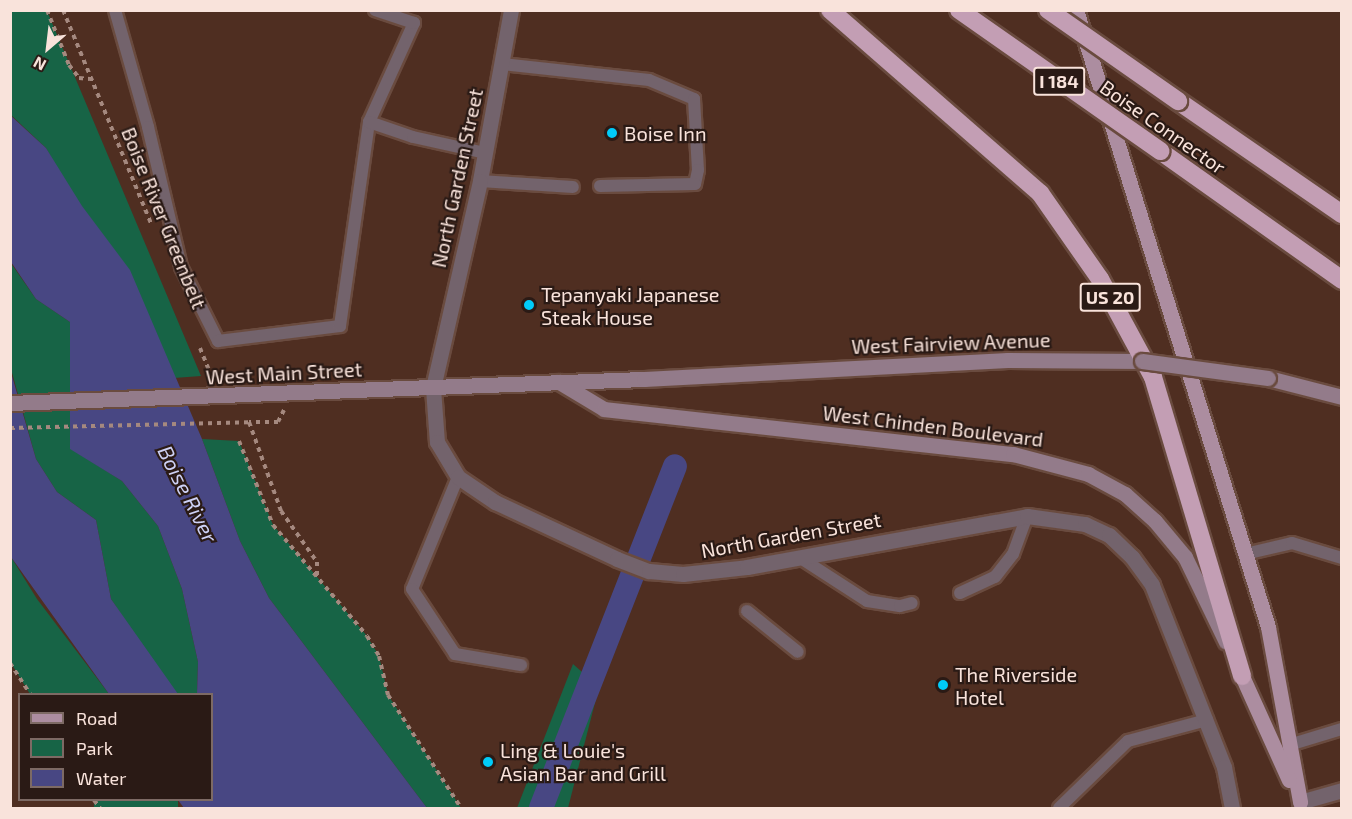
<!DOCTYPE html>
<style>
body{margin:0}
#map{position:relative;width:1352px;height:819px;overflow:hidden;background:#4f2e21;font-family:"Exo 2",sans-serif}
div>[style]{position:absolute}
.green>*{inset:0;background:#176446;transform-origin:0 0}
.water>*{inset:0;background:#484783}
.canal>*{height:24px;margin:-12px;padding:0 12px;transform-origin:12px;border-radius:12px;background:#484783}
.path>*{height:4px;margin-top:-2px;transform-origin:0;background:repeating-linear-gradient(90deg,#a5897f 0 4.5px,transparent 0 9px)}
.roads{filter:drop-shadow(2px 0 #6a4b3f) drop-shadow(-2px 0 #6a4b3f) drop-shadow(0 2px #6a4b3f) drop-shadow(0 -2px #6a4b3f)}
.service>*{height:12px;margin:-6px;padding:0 6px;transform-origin:6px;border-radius:6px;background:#73636c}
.minor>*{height:15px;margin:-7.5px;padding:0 7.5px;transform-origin:7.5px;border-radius:7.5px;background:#73636c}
.secondary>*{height:15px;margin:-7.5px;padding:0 7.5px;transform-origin:7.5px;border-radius:7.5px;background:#937b8a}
.primary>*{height:15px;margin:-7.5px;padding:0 7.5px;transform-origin:7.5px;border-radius:7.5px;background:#ac8da0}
.motorway>*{height:18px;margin:-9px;padding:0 9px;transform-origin:9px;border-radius:9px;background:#c39eb4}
.path-bridge>*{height:4px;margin-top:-2px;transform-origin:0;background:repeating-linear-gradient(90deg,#a5897f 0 4.5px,transparent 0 9px)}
.bridges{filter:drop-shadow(2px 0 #6a4b3f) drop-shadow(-2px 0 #6a4b3f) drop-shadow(0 2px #6a4b3f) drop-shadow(0 -2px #6a4b3f)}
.secondary-bridge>*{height:15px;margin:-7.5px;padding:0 7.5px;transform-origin:7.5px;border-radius:7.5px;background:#937b8a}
.motorway-bridge>*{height:18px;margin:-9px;padding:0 9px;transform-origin:9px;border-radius:9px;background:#c39eb4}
.dots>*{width:16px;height:16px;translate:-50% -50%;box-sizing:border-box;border:3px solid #2a1a15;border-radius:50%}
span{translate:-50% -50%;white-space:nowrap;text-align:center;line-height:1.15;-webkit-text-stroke:4.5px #2a1a15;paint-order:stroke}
.shield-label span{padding:2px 4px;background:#2a1a15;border:2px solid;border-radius:4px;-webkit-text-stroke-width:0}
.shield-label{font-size:18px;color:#f9e3db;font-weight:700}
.street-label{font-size:20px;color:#f9e3db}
.poi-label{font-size:20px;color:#f9e3db}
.left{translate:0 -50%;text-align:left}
.water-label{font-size:21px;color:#ced1f5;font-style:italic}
.frame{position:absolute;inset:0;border:12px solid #f9e3db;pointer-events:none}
.legend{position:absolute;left:18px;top:693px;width:195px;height:108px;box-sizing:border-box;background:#2a1a15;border:2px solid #7d6a64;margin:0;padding:8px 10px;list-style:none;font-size:18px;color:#f9e3db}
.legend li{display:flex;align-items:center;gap:12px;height:30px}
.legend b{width:30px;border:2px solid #7d6a64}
.north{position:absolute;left:18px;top:18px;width:60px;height:60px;-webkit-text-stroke:4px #2a1a15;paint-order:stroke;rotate:208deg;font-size:16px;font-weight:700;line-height:24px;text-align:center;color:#f9e3db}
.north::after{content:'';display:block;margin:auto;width:21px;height:27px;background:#f9e3db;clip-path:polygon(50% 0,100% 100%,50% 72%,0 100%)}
</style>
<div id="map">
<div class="green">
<i style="clip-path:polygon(10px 11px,47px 11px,201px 376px,174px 378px,46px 148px,11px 115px)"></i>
<i style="clip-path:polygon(10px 262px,36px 299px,70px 322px,70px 448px,122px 481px,158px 526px,182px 589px,198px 662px,197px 694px,174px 693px,111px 599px,96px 520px,57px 492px,36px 459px,11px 369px)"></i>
<i style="clip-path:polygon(202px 439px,239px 441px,273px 525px,367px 636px,379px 656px,388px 695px,461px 808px,427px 808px,269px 598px,240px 541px)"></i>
<i style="clip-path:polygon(11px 557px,37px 599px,109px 694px,30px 694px,11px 663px)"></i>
<i style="clip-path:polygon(573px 664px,599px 687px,568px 808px,517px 808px)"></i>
<i style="left:94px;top:800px;width:84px;height:10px"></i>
</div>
<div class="water">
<i style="clip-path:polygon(10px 115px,46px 148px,82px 206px,130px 270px,202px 439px,240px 541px,269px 598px,427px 808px,184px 808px,178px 800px,212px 800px,212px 694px,197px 694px,198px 662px,182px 589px,158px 526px,122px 481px,70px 449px,70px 322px,36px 299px,11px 262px)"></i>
<i style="clip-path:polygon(10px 369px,36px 459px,57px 492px,96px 520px,111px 599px,178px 694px,109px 694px,11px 557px)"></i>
</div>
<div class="canal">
<i style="left:541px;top:808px;width:367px;rotate:-68.6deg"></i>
</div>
<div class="path">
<i style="left:47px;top:10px;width:59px;rotate:68.2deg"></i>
<i style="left:69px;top:65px;width:16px;rotate:52deg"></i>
<i style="left:79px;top:78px;width:11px;rotate:5deg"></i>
<i style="left:63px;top:10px;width:231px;rotate:67.6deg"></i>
<i style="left:200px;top:348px;width:24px;rotate:68deg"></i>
<i style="left:284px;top:410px;width:13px;rotate:117deg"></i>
<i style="left:278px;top:422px;width:29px;rotate:180deg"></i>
<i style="left:249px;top:422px;width:95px;rotate:70.2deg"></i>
<i style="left:281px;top:511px;width:62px;rotate:54.8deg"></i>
<i style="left:317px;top:562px;width:15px;rotate:90deg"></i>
<i style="left:239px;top:441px;width:91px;rotate:68deg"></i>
<i style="left:273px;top:525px;width:145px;rotate:49.7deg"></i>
<i style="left:367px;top:636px;width:23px;rotate:59deg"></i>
<i style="left:379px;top:656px;width:40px;rotate:77deg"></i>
<i style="left:388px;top:695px;width:135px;rotate:57.1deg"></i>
<i style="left:10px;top:663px;width:37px;rotate:57deg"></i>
<i style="left:94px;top:800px;width:10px;rotate:53deg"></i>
</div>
<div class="roads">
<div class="service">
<i style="left:115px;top:10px;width:122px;rotate:74.2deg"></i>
<i style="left:148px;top:127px;width:144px;rotate:76.7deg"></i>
<i style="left:181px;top:267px;width:83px;rotate:63.4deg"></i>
<i style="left:218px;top:341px;width:123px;rotate:-7deg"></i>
<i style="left:340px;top:326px;width:206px;rotate:-81.9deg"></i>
<i style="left:369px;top:122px;width:109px;rotate:-65.6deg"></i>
<i style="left:414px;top:23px;width:41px;rotate:-161.6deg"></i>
<i style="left:502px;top:64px;width:148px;rotate:6.2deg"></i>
<i style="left:649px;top:80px;width:49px;rotate:22.9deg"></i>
<i style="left:694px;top:99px;width:71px;rotate:86.8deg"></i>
<i style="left:698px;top:170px;width:14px;rotate:102deg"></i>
<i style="left:695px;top:184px;width:95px;rotate:178.8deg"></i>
<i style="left:369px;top:122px;width:46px;rotate:18.8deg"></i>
<i style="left:413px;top:137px;width:74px;rotate:12.5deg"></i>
<i style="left:480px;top:181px;width:93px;rotate:3.7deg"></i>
<i style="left:458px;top:477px;width:121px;rotate:112.3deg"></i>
<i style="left:412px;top:589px;width:78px;rotate:56.5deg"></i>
<i style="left:455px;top:654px;width:67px;rotate:9.5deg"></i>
<i style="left:1245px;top:554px;width:48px;rotate:-13.2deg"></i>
<i style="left:1292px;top:543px;width:52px;rotate:16.7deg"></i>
<i style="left:799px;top:557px;width:81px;rotate:32.9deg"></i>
<i style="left:867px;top:601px;width:33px;rotate:9deg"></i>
<i style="left:900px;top:606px;width:12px;rotate:-14deg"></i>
<i style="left:960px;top:593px;width:38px;rotate:-25deg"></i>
<i style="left:995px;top:577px;width:29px;rotate:-52deg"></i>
<i style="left:1013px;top:554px;width:40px;rotate:-69.8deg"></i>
<i style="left:747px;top:611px;width:65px;rotate:38.8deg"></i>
<i style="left:1289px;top:745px;width:55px;rotate:-16.8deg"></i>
<i style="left:1059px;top:808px;width:96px;rotate:-44.2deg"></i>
<i style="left:1128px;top:741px;width:82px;rotate:-14.9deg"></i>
</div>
<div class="minor">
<i style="left:511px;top:10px;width:174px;rotate:100.3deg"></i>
<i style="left:480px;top:181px;width:212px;rotate:102.8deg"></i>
<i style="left:433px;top:388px;width:54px;rotate:85.8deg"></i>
<i style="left:437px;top:442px;width:41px;rotate:59deg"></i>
<i style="left:458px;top:477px;width:45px;rotate:34deg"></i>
<i style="left:495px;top:502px;width:135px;rotate:25deg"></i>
<i style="left:617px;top:559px;width:34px;rotate:21deg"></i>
<i style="left:649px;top:571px;width:34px;rotate:5deg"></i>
<i style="left:683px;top:574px;width:64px;rotate:-6.2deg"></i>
<i style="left:747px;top:567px;width:285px;rotate:-10.3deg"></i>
<i style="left:1027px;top:516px;width:59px;rotate:7.9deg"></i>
<i style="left:1085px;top:524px;width:26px;rotate:25deg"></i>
<i style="left:1109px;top:535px;width:32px;rotate:44deg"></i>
<i style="left:1132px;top:557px;width:34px;rotate:54deg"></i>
<i style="left:1152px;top:585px;width:196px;rotate:68.4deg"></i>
<i style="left:1224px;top:767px;width:42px;rotate:79deg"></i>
<i style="left:1300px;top:802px;width:44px;rotate:-15.9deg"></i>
</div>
<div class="secondary">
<i style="left:1268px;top:378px;width:76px;rotate:14.4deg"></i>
<i style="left:559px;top:382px;width:52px;rotate:31deg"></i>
<i style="left:604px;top:409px;width:411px;rotate:6.3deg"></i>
<i style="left:1013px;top:454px;width:78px;rotate:14.9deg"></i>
<i style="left:1088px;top:474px;width:42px;rotate:28.4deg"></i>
<i style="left:1125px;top:494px;width:40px;rotate:42deg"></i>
<i style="left:1155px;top:521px;width:47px;rotate:50.2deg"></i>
<i style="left:1185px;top:557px;width:94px;rotate:64.2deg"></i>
<i style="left:10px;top:403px;width:634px;rotate:-2.17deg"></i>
<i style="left:644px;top:379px;width:364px;rotate:-3deg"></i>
<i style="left:1008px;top:360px;width:134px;rotate:0.4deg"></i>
</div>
<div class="primary">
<i style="left:1076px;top:10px;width:646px;rotate:72.71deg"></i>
<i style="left:1268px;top:627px;width:178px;rotate:79.6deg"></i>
<i style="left:1242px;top:676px;width:114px;rotate:65.7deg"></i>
</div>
<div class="motorway">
<i style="left:830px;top:10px;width:279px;rotate:41.1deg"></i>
<i style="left:1040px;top:193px;width:105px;rotate:55.1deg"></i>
<i style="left:1100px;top:279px;width:111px;rotate:61.6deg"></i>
<i style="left:1153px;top:377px;width:312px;rotate:73.4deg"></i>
<i style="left:1178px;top:101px;width:199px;rotate:34.6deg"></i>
<i style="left:1160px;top:151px;width:223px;rotate:35.3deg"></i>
</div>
</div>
<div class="path-bridge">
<i style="left:10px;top:428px;width:239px;rotate:-1.4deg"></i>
</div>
<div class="bridges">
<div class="secondary-bridge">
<i style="left:1142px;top:361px;width:127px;rotate:7.7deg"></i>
</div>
<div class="motorway-bridge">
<i style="left:959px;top:10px;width:246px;rotate:35deg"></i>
<i style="left:1048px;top:10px;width:159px;rotate:35deg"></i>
</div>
</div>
<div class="dots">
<i style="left:612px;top:133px;background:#00cbf9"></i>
<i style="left:529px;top:305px;background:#00cbf9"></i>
<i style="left:943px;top:685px;background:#00cbf9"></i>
<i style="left:488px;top:762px;background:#00cbf9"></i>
</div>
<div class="shield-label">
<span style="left:1059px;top:81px">I 184</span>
<span style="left:1110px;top:297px">US 20</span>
</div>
<div class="street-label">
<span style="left:1163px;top:127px;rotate:35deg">Boise Connector</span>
<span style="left:457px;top:178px;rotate:-78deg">North Garden Street</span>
<span style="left:164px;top:218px;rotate:68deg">Boise River Greenbelt</span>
<span style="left:951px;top:343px;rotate:-2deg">West Fairview Avenue</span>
<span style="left:284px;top:373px;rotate:-3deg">West Main Street</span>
<span style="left:933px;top:426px;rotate:7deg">West Chinden Boulevard</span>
<span style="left:791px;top:535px;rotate:-10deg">North Garden Street</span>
</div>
<div class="poi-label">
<span class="left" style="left:624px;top:133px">Boise Inn</span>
<span class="left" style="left:541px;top:306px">Tepanyaki Japanese<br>Steak House</span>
<span class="left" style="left:955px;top:686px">The Riverside<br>Hotel</span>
<span class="left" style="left:500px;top:762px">Ling &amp; Louie's<br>Asian Bar and Grill</span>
</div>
<div class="water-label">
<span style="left:188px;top:494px;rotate:63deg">Boise River</span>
</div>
<div class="frame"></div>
<ul class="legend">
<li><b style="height:8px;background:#ac8da0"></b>Road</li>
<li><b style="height:16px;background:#176446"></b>Park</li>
<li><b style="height:16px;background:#484783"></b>Water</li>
</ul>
<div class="north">N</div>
</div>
